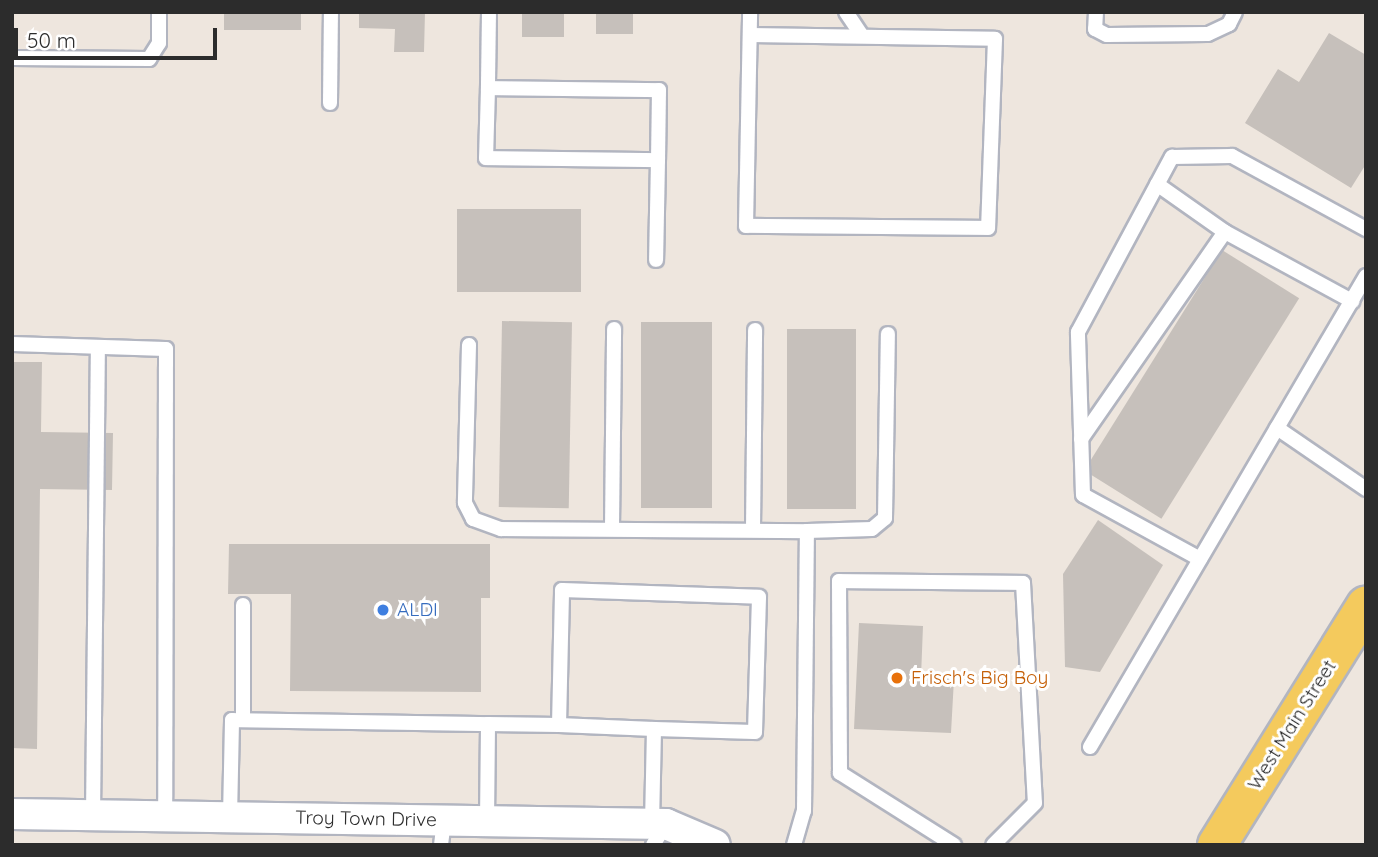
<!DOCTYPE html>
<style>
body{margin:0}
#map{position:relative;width:1378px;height:857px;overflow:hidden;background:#eee6de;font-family:Quicksand,sans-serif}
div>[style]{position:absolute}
.building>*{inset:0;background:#c6c0bb;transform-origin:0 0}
.roads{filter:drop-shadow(2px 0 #b2b5c0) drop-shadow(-2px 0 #b2b5c0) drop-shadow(0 2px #b2b5c0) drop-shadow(0 -2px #b2b5c0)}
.service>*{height:14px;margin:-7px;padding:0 7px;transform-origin:7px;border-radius:7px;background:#fff}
.minor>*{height:30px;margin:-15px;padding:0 15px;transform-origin:15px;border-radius:15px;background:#fff}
.primary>*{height:38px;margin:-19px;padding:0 19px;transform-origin:19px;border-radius:19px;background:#f4ca5d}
.dots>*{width:19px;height:19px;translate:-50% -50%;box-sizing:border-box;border:4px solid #fff;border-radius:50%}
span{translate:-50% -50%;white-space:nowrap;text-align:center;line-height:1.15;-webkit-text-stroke:6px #fff;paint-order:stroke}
.shop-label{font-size:19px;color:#366cbe}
.left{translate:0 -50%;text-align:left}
.food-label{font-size:19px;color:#c56008}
.street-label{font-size:19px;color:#2c2c2c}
.frame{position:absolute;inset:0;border:14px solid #2c2c2c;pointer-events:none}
.scale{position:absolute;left:14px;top:28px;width:203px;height:32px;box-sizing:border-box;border:4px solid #2c2c2c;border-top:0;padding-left:9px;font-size:21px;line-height:24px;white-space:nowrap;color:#2c2c2c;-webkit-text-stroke:5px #fff;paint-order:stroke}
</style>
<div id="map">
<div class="building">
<i style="left:224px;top:12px;width:77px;height:18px"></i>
<i style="clip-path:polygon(359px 12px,425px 12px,424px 52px,394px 52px,395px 29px,359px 28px)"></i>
<i style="left:522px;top:12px;width:42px;height:25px"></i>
<i style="left:596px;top:12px;width:37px;height:22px"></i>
<i style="clip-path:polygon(1329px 33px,1366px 55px,1366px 164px,1351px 188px,1245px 123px,1278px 69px,1299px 82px)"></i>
<i style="left:457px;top:209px;width:124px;height:83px"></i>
<i style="left:1222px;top:250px;width:91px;height:260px;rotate:32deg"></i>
<i style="left:502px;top:321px;width:70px;height:186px;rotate:1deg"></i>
<i style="left:712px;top:322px;width:186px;height:71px;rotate:90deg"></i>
<i style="left:787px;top:329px;width:69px;height:180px"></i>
<i style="clip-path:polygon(12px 362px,42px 362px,41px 432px,113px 433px,112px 490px,40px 489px,37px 749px,12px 748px)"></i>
<i style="clip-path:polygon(1098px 520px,1163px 565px,1100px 672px,1065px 667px,1063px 574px)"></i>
<i style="clip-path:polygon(229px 544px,490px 544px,490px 598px,481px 598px,481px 692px,290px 691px,291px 594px,228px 594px)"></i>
<i style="clip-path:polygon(859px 623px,923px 626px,921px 677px,954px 679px,951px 733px,854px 729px)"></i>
</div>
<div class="roads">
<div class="service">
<i style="left:489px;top:12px;width:76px;rotate:90.8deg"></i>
<i style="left:488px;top:88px;width:171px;rotate:0.7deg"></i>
<i style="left:659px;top:90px;width:70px;rotate:90.8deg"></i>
<i style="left:846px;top:12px;width:29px;rotate:56deg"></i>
<i style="left:1096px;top:12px;width:17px;rotate:93deg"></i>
<i style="left:1095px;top:29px;width:13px;rotate:27deg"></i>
<i style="left:1107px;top:35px;width:101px;rotate:-0.6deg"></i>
<i style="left:1208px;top:34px;width:23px;rotate:-25deg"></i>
<i style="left:1229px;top:24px;width:13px;rotate:-63deg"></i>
<i style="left:750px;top:35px;width:245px;rotate:0.9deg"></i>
<i style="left:995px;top:39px;width:189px;rotate:92.1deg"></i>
<i style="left:988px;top:228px;width:242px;rotate:-179.5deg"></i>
<i style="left:746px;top:226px;width:214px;rotate:-88.9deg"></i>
<i style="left:12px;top:58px;width:137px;rotate:0.4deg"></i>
<i style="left:149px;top:59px;width:19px;rotate:-58deg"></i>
<i style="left:159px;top:43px;width:31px;rotate:-90deg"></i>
<i style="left:488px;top:88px;width:70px;rotate:91.6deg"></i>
<i style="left:486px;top:158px;width:172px;rotate:0.7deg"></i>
<i style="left:658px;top:160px;width:100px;rotate:91.1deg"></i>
<i style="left:330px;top:103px;width:91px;rotate:-89.4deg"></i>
<i style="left:1225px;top:232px;width:145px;rotate:28.5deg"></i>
<i style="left:12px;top:344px;width:154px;rotate:1.9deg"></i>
<i style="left:166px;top:349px;width:467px;rotate:90.1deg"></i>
<i style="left:469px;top:345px;width:158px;rotate:91.5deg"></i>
<i style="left:465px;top:503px;width:18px;rotate:63deg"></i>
<i style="left:473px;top:519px;width:30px;rotate:20deg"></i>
<i style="left:501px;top:529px;width:306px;rotate:0.4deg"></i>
<i style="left:1277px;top:428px;width:108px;rotate:34.4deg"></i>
<i style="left:1081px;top:439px;width:252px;rotate:-55.2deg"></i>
<i style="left:1225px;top:232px;width:83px;rotate:-144.8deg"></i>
<i style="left:612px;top:529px;width:200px;rotate:-89.4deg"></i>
<i style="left:753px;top:530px;width:200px;rotate:-89.4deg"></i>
<i style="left:1200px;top:559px;width:133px;rotate:-151.3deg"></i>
<i style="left:1083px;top:495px;width:163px;rotate:-91.8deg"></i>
<i style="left:1078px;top:332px;width:199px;rotate:-61.8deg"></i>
<i style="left:1172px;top:157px;width:60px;rotate:-1deg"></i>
<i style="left:1232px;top:156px;width:153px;rotate:28.6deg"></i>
<i style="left:243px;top:720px;width:115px;rotate:-90deg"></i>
<i style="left:559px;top:725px;width:95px;rotate:2.4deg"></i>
<i style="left:654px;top:729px;width:95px;rotate:91.2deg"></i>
<i style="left:1090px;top:747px;width:546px;rotate:-59.63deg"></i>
<i style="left:93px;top:815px;width:468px;rotate:-89.4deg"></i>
<i style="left:230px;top:817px;width:97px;rotate:-88.8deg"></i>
<i style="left:232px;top:720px;width:256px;rotate:0.9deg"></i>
<i style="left:487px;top:821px;width:97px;rotate:-89.4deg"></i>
<i style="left:488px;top:724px;width:71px;rotate:0.8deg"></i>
<i style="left:559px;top:725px;width:135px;rotate:-88.7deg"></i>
<i style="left:562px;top:590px;width:197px;rotate:2deg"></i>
<i style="left:759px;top:597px;width:135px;rotate:91.7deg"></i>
<i style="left:755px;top:732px;width:101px;rotate:-178.3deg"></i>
<i style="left:441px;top:845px;width:24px;rotate:-83deg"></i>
<i style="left:653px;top:845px;width:25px;rotate:-58deg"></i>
<i style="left:794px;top:845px;width:35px;rotate:-74deg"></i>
<i style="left:804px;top:811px;width:280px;rotate:-89.4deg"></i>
<i style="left:807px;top:531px;width:65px;rotate:-1.8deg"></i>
<i style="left:872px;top:529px;width:17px;rotate:-40deg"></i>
<i style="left:885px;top:518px;width:184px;rotate:-89.1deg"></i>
<i style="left:954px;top:845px;width:135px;rotate:-147.7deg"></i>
<i style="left:840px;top:773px;width:192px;rotate:-90.3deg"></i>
<i style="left:839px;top:581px;width:184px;rotate:0.6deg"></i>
<i style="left:1023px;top:583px;width:220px;rotate:86.9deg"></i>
<i style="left:1035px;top:803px;width:59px;rotate:135deg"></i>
</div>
<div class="minor">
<i style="left:12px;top:814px;width:654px;rotate:0.88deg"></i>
<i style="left:666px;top:824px;width:53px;rotate:23.2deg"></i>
</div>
<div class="primary">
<i style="left:1217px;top:845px;width:282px;rotate:-58.1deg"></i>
</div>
</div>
<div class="dots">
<i style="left:383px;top:610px;background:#3f7fe0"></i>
<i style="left:897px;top:678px;background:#e8710a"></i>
</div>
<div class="shop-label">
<span class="left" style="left:397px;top:610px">ALDI</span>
</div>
<div class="food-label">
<span class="left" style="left:911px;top:678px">Frisch's Big Boy</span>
</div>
<div class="street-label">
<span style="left:1292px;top:725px;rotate:-58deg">West Main Street</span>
<span style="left:366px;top:819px;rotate:1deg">Troy Town Drive</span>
</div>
<div class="frame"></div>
<div class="scale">50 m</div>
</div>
